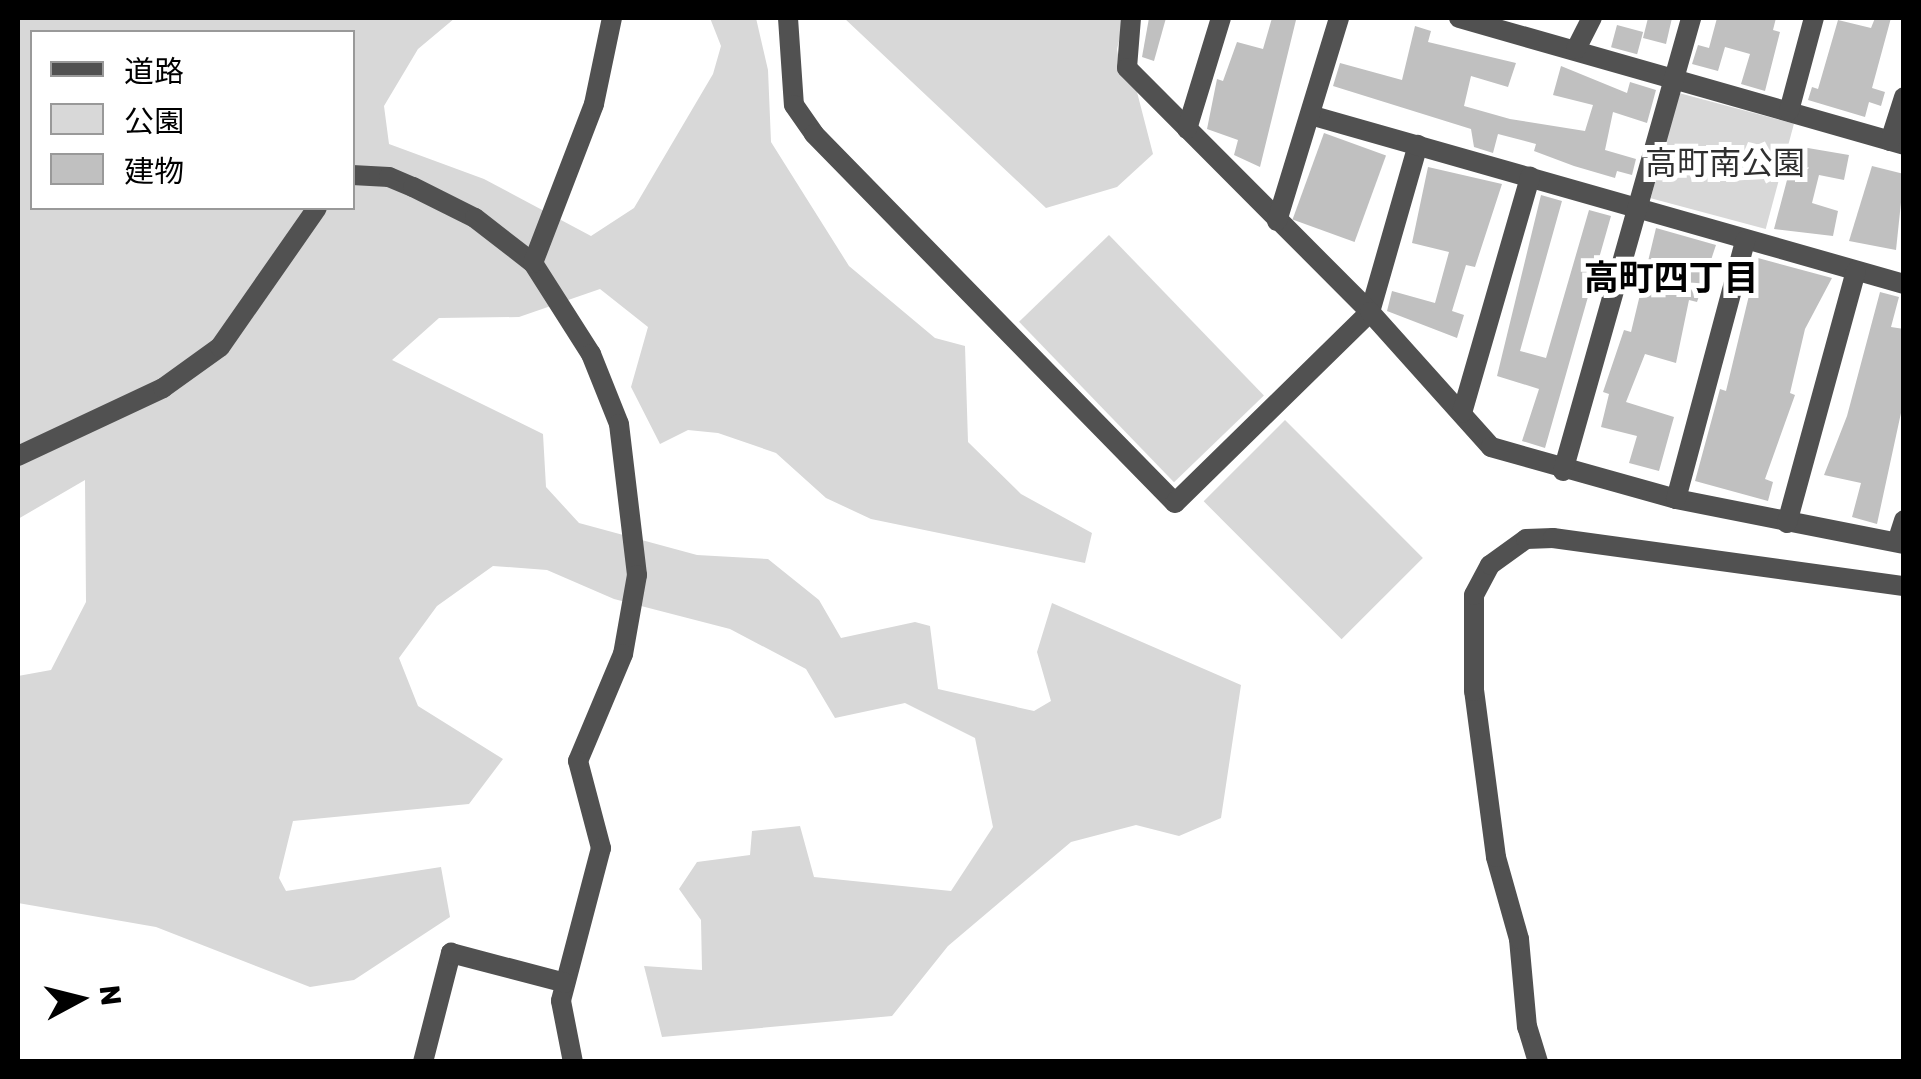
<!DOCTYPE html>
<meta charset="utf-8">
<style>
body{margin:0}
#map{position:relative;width:1921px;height:1079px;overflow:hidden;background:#fff;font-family:Rubik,"Noto Sans JP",sans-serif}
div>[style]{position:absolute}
.green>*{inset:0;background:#d8d8d8;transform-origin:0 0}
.building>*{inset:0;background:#c0c0c0;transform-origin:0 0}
.minor>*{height:20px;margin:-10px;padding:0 10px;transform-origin:10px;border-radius:10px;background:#515151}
span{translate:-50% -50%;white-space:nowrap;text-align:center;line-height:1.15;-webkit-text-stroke:10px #fff;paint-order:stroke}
.park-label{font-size:32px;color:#2f2f2f}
.neighbourhood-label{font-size:35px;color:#000;font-weight:700}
.frame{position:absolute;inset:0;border:20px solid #000;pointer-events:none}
.legend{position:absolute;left:30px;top:30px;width:325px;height:180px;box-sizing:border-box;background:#fff;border:2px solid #999;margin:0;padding:12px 18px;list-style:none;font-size:30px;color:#000}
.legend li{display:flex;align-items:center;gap:20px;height:50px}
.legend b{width:50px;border:2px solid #999}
.north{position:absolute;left:30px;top:949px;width:100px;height:100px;-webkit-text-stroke:8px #fff;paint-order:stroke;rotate:83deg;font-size:28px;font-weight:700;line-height:40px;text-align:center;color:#000}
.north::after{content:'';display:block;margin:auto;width:35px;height:45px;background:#000;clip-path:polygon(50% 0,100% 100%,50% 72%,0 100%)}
</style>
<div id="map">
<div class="green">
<i style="clip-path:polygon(evenodd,18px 18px,455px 18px,418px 49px,384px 106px,389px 144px,484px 179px,591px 236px,634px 208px,713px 74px,721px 46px,710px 18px,756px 18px,768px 70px,771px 142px,849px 266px,935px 338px,965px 346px,968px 442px,1021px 494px,1092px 533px,1085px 563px,871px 519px,826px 498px,776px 453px,718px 433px,688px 430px,660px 444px,631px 387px,648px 327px,600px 289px,519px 317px,439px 318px,392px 360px,543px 434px,546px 487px,579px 523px,697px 555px,768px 559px,819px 600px,841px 638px,915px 622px,930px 626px,938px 689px,1034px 711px,1051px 701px,1037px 652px,1052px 603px,1241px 685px,1221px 818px,1179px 836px,1136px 825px,1071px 842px,948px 946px,892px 1016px,662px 1037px,644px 966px,702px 970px,701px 920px,679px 889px,697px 862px,750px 855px,752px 831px,800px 826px,814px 877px,951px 891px,993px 827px,975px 738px,905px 703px,835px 718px,806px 669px,730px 629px,614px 599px,547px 570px,493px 566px,437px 606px,399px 658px,418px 706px,503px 759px,469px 804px,293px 821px,279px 878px,286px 891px,441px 867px,450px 917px,354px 980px,310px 987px,156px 927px,18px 903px,18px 676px,51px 670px,86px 602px,85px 480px,18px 519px,18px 18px,32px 32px,352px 32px,352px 208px,32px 208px,32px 32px)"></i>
<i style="clip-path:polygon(844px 18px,1125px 18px,1117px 49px,1121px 72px,1137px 92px,1153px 154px,1117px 187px,1046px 208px)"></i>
<i style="left:1679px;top:93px;width:119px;height:109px;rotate:15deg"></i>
<i style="left:1109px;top:235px;width:223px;height:125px;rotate:46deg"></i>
<i style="left:1285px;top:420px;width:195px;height:115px;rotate:45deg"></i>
</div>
<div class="building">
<i style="clip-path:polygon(1149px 18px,1166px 18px,1154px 61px,1142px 57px)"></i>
<i style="clip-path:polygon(1272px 18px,1296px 20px,1260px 167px,1234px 155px,1238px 140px,1207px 129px,1217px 79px,1223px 81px,1237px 42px,1263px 49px)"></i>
<i style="clip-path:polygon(1648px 18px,1672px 18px,1666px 44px,1643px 38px)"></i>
<i style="clip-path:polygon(1717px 18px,1776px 18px,1773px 30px,1780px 32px,1765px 91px,1741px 84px,1750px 54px,1725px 47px,1718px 71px,1692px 64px,1698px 45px,1709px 48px)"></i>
<i style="clip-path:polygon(1875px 18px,1891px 18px,1872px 88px,1885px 92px,1881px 106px,1869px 102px,1865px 117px,1808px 100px,1812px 87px,1818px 89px,1838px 20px,1871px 28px)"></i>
<i style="left:1617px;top:25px;width:27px;height:23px;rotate:15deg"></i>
<i style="clip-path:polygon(1415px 26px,1431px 31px,1428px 42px,1516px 63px,1508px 87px,1471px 76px,1464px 106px,1510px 119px,1585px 131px,1593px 105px,1553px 95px,1561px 66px,1627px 93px,1630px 82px,1656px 90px,1647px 123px,1613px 112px,1605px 150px,1636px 159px,1632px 175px,1617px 171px,1615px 178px,1574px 166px,1534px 151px,1536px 144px,1498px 134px,1493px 153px,1474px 147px,1471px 129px,1333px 86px,1340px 63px,1402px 80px)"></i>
<i style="left:1324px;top:133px;width:66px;height:92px;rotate:20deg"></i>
<i style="clip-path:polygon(1796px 146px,1849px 155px,1844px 180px,1819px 175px,1812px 203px,1838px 211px,1833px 236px,1774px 229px)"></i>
<i style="clip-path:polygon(1872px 166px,1904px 174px,1896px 250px,1849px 241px)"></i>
<i style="clip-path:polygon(1428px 167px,1502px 184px,1475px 267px,1466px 265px,1452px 311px,1464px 315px,1457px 338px,1387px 311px,1392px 291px,1435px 303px,1449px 252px,1412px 243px)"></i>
<i style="clip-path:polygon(1541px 195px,1562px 201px,1520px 351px,1546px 358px,1589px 210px,1611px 216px,1545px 448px,1522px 441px,1539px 389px,1497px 376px)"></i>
<i style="clip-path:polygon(1656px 228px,1716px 245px,1697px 302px,1689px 300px,1676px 363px,1645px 354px,1626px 402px,1674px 417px,1659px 471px,1629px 463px,1637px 436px,1601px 427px,1609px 394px,1603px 392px,1624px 330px,1631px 332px)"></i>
<i style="clip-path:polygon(1758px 258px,1832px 278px,1805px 329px,1790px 393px,1795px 395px,1765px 479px,1773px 482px,1768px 501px,1695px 481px,1720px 389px,1726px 391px)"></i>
<i style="clip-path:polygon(1880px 292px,1899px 297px,1891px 327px,1904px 329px,1904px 399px,1877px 524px,1852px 517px,1861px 483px,1824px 475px,1847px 416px)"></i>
</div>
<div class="minor">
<i style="left:788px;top:18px;width:87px;rotate:86.1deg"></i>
<i style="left:794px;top:105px;width:35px;rotate:55deg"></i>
<i style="left:814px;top:134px;width:516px;rotate:45.63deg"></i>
<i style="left:1175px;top:503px;width:273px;rotate:-44.4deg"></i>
<i style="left:1370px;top:312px;width:174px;rotate:-74deg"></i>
<i style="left:1131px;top:18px;width:50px;rotate:94.6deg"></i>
<i style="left:1127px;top:68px;width:344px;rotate:45.1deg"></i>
<i style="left:1370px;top:312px;width:181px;rotate:48.1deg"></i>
<i style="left:1491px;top:447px;width:192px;rotate:15.7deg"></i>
<i style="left:1676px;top:499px;width:232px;rotate:11.2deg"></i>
<i style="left:1459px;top:18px;width:463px;rotate:15.9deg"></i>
<i style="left:1576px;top:49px;width:35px;rotate:-63deg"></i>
<i style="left:1789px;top:111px;width:96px;rotate:-75deg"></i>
<i style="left:1310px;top:115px;width:618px;rotate:15.88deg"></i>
<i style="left:1187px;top:129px;width:116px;rotate:-73deg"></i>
<i style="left:1890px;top:141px;width:46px;rotate:-72.3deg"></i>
<i style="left:352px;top:175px;width:37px;rotate:3deg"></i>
<i style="left:389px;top:177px;width:26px;rotate:23deg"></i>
<i style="left:413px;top:187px;width:69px;rotate:26.6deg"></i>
<i style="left:475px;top:218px;width:73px;rotate:37.8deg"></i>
<i style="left:533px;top:263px;width:108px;rotate:57.5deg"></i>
<i style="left:591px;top:354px;width:75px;rotate:68.2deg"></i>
<i style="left:619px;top:424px;width:152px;rotate:83.2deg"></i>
<i style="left:637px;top:575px;width:80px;rotate:100deg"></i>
<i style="left:623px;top:654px;width:116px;rotate:112.8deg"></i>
<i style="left:578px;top:761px;width:90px;rotate:75.2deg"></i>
<i style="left:601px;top:848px;width:158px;rotate:104.7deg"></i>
<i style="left:561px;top:1001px;width:62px;rotate:78.9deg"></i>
<i style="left:1277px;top:221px;width:212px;rotate:-73deg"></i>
<i style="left:533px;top:263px;width:170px;rotate:-69deg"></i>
<i style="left:594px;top:104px;width:88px;rotate:-78.2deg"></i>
<i style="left:1462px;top:413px;width:246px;rotate:-73.9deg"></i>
<i style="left:18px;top:456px;width:160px;rotate:-25.1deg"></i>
<i style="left:163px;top:388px;width:70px;rotate:-35.7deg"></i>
<i style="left:220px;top:347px;width:169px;rotate:-55.1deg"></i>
<i style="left:1563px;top:471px;width:471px;rotate:-74.2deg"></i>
<i style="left:1676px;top:499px;width:267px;rotate:-75deg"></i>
<i style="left:1787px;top:523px;width:261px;rotate:-74.7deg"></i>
<i style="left:1897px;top:542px;width:23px;rotate:-72deg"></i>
<i style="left:423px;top:1062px;width:113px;rotate:-75.6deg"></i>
<i style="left:451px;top:953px;width:118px;rotate:14.7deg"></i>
<i style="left:1538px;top:1062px;width:37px;rotate:-107deg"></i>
<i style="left:1527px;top:1027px;width:88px;rotate:-95.2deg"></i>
<i style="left:1519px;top:939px;width:85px;rotate:-105.7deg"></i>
<i style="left:1496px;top:857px;width:167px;rotate:-97.5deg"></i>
<i style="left:1474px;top:691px;width:96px;rotate:-90deg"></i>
<i style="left:1474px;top:595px;width:34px;rotate:-62deg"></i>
<i style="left:1490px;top:565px;width:44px;rotate:-35.8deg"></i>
<i style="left:1526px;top:539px;width:27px;rotate:-2deg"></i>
<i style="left:1553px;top:538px;width:354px;rotate:7.8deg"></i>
</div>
<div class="park-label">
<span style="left:1725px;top:163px">高町南公園</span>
</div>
<div class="neighbourhood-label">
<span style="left:1671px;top:278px">高町四丁目</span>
</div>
<div class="frame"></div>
<ul class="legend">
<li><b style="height:12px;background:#515151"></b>道路</li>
<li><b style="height:28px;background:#d8d8d8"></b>公園</li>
<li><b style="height:28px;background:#c0c0c0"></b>建物</li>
</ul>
<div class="north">N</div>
</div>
